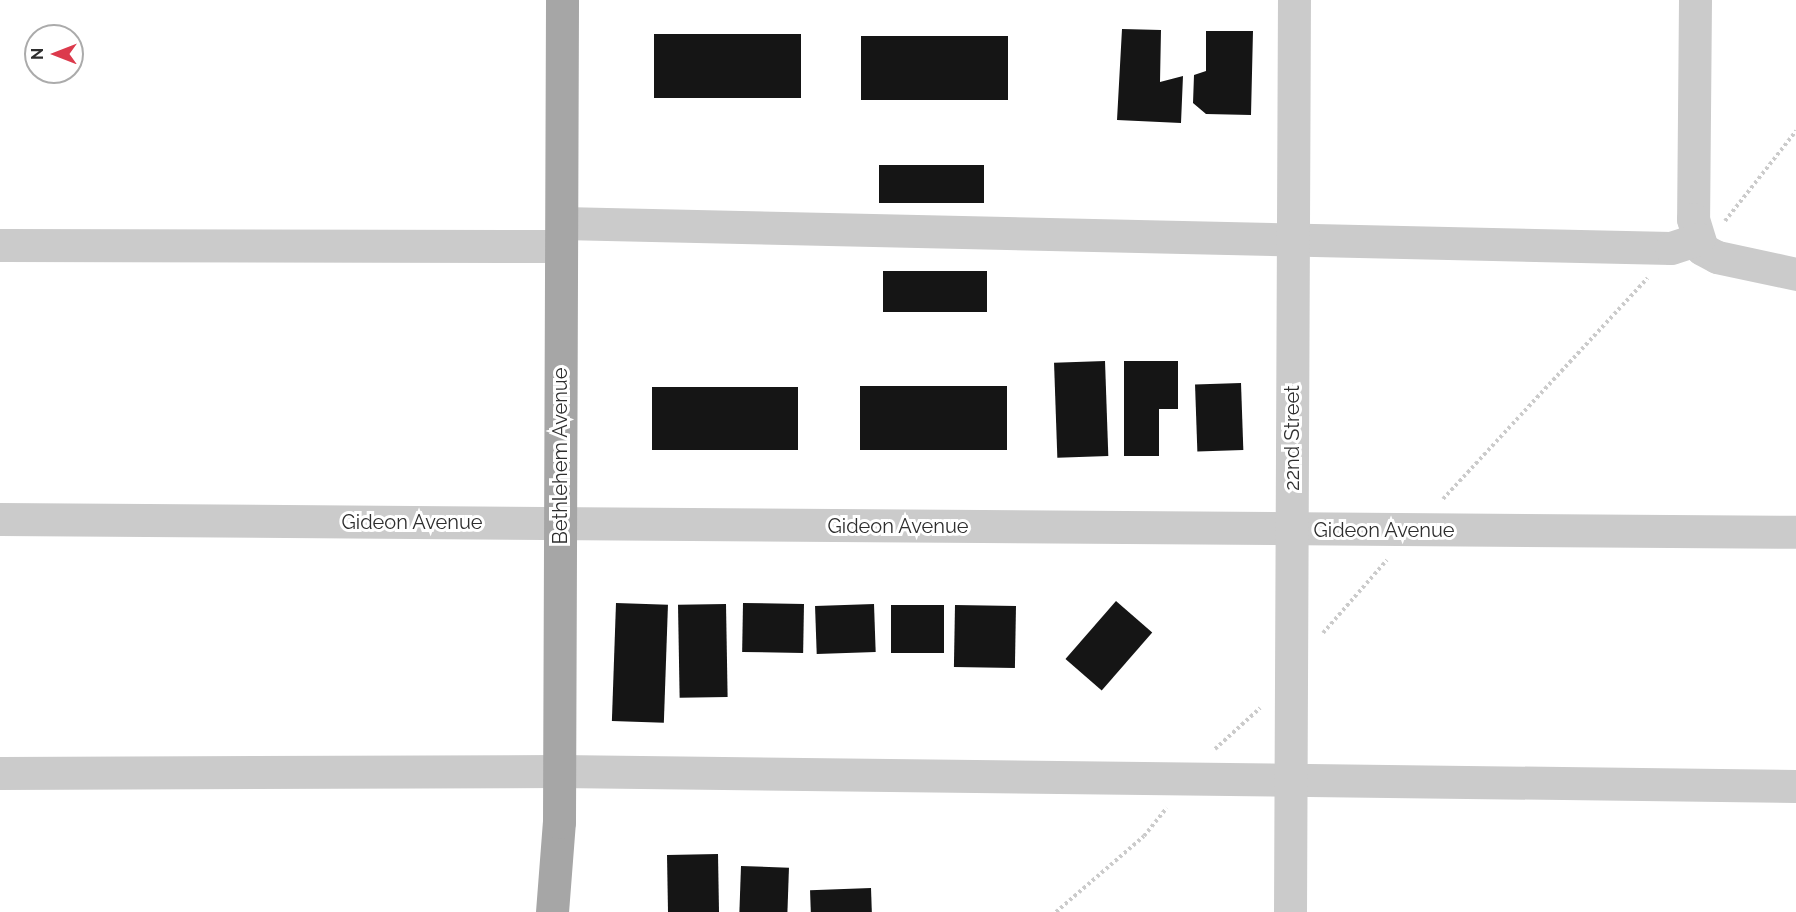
<!DOCTYPE html>
<style>
body{margin:0}
#map{position:relative;width:1796px;height:912px;overflow:hidden;background:#fff;font-family:Raleway,sans-serif}
div>[style]{position:absolute}
.building>*{inset:0;background:#151515;transform-origin:0 0}
.path>*{height:4px;margin-top:-2px;transform-origin:0;background:repeating-linear-gradient(90deg,#cbcbcb 0 3px,transparent 0 6px)}
.minor>*{height:33px;margin:-16.5px;padding:0 16.5px;transform-origin:16.5px;border-radius:16.5px;background:#cbcbcb}
.major>*{height:33px;margin:-16.5px;padding:0 16.5px;transform-origin:16.5px;border-radius:16.5px;background:#a6a6a6}
span{translate:-50% -50%;white-space:nowrap;text-align:center;line-height:1.15;-webkit-text-stroke:6px #fff;paint-order:stroke}
.street-label{font-size:20px;color:#2e2e2e}
.north{position:absolute;left:24px;top:24px;width:60px;height:60px;box-sizing:border-box;background:#fff;border:2px solid #ababab;border-radius:50%;rotate:270deg;font-size:16px;font-weight:700;line-height:24px;text-align:center;color:#2e2e2e}
.north::after{content:'';display:block;margin:auto;width:21px;height:27px;background:#dc3a4c;clip-path:polygon(50% 0,100% 100%,50% 72%,0 100%)}
</style>
<div id="map">
<div class="building">
<i style="clip-path:polygon(1122px 29px,1161px 30px,1160px 82px,1183px 76px,1181px 123px,1117px 120px)"></i>
<i style="clip-path:polygon(1206px 31px,1253px 31px,1251px 115px,1206px 114px,1193px 103px,1194px 75px,1206px 71px)"></i>
<i style="left:654px;top:34px;width:147px;height:64px"></i>
<i style="left:861px;top:36px;width:147px;height:64px"></i>
<i style="left:879px;top:165px;width:105px;height:38px"></i>
<i style="left:987px;top:271px;width:41px;height:104px;rotate:90deg"></i>
<i style="left:1105px;top:361px;width:95px;height:51px;rotate:88deg"></i>
<i style="clip-path:polygon(1124px 361px,1178px 361px,1178px 409px,1159px 409px,1159px 456px,1124px 456px)"></i>
<i style="left:1241px;top:383px;width:67px;height:46px;rotate:88deg"></i>
<i style="left:860px;top:386px;width:147px;height:64px"></i>
<i style="left:652px;top:387px;width:146px;height:63px"></i>
<i style="left:1116px;top:601px;width:48px;height:77px;rotate:41deg"></i>
<i style="left:616px;top:603px;width:52px;height:118px;rotate:2deg"></i>
<i style="left:743px;top:603px;width:61px;height:49px;rotate:1deg"></i>
<i style="left:726px;top:604px;width:93px;height:48px;rotate:89deg"></i>
<i style="left:874px;top:604px;width:48px;height:59px;rotate:88deg"></i>
<i style="left:944px;top:605px;width:48px;height:53px;rotate:90deg"></i>
<i style="left:955px;top:605px;width:61px;height:62px;rotate:1deg"></i>
<i style="left:718px;top:854px;width:58px;height:51px;rotate:89deg"></i>
<i style="left:741px;top:866px;width:48px;height:46px;rotate:2deg"></i>
<i style="left:871px;top:888px;width:24px;height:61px;rotate:88deg"></i>
</div>
<div class="path">
<i style="left:1725px;top:221px;width:115px;rotate:-51.7deg"></i>
<i style="left:1443px;top:499px;width:301px;rotate:-47.2deg"></i>
<i style="left:1323px;top:633px;width:97px;rotate:-48.8deg"></i>
<i style="left:1215px;top:749px;width:61px;rotate:-42.3deg"></i>
<i style="left:1056px;top:912px;width:116px;rotate:-40.8deg"></i>
<i style="left:1144px;top:836px;width:36px;rotate:-51deg"></i>
</div>
<div class="minor">
<i style="left:1695px;top:0;width:219px;rotate:90.5deg"></i>
<i style="left:1693px;top:219px;width:31px;rotate:73deg"></i>
<i style="left:1702px;top:249px;width:17px;rotate:28deg"></i>
<i style="left:1717px;top:257px;width:81px;rotate:12.1deg"></i>
<i style="left:562px;top:223px;width:1109px;rotate:1.29deg"></i>
<i style="left:1671px;top:248px;width:29px;rotate:-18deg"></i>
<i style="left:0;top:245px;width:561px;rotate:0.1deg"></i>
<i style="left:0;top:519px;width:1796px;rotate:0.41deg"></i>
<i style="left:0;top:773px;width:559px;rotate:-0.2deg"></i>
<i style="left:559px;top:771px;width:1237px;rotate:0.69deg"></i>
<i style="left:1290px;top:912px;width:912px;rotate:-89.75deg"></i>
</div>
<div class="major">
<i style="left:552px;top:912px;width:90px;rotate:-85.6deg"></i>
<i style="left:559px;top:822px;width:822px;rotate:-89.79deg"></i>
</div>
<div class="street-label">
<span style="left:1292px;top:438px;rotate:-90deg">22nd Street</span>
<span style="left:560px;top:456px;rotate:-90deg">Bethlehem Avenue</span>
<span style="left:412px;top:522px">Gideon Avenue</span>
<span style="left:898px;top:526px">Gideon Avenue</span>
<span style="left:1384px;top:530px">Gideon Avenue</span>
</div>
<div class="north">N</div>
</div>
